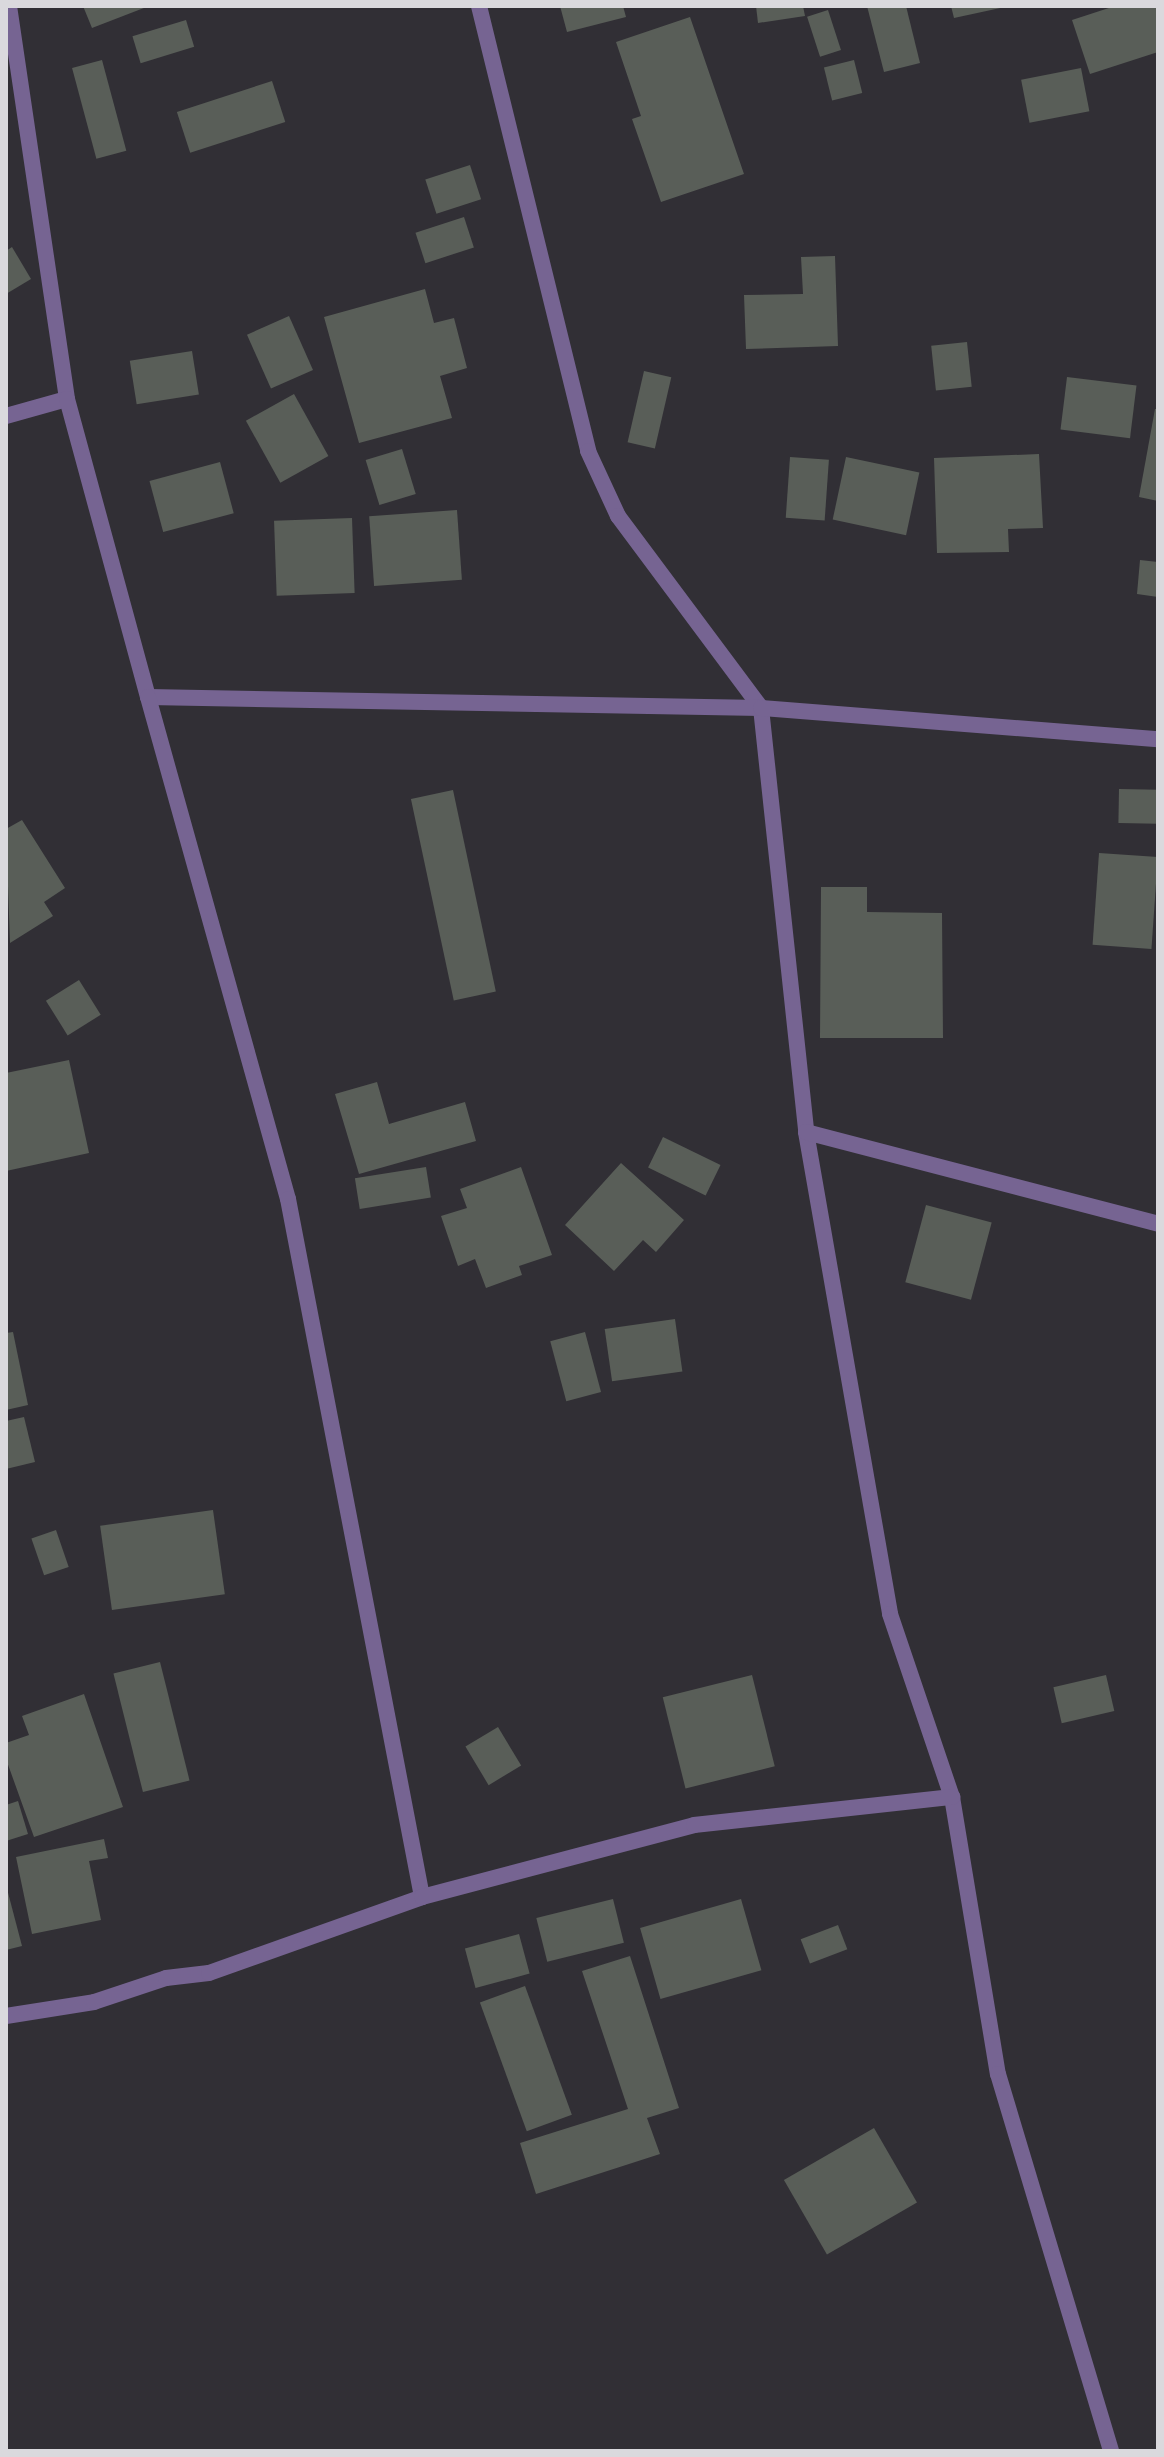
<!DOCTYPE html>
<style>
body{margin:0}
#map{position:relative;width:1164px;height:2457px;overflow:hidden;background:#312f35;font-family:Montserrat,sans-serif}
div>[style]{position:absolute}
.building>*{inset:0;background:#595e58;transform-origin:0 0}
.street>*{height:16px;margin:-8px;padding:0 8px;transform-origin:8px;border-radius:8px;background:#766492}
span{translate:-50% -50%;white-space:nowrap;text-align:center;line-height:1.15;-webkit-text-stroke:6px #27252b;paint-order:stroke}
.frame{position:absolute;inset:0;border:8px solid #dad9dd;pointer-events:none}
</style>
<div id="map">
<div class="building">
<i style="clip-path:polygon(83px 6px,149px 6px,92px 28px)"></i>
<i style="clip-path:polygon(560px 6px,623px 6px,626px 17px,567px 32px)"></i>
<i style="clip-path:polygon(756px 6px,803px 6px,805px 16px,758px 23px)"></i>
<i style="clip-path:polygon(867px 6px,906px 6px,920px 63px,884px 72px)"></i>
<i style="clip-path:polygon(951px 6px,1005px 6px,1005px 7px,954px 18px)"></i>
<i style="clip-path:polygon(1115px 6px,1158px 6px,1158px 52px,1090px 74px,1072px 20px)"></i>
<i style="left:828px;top:10px;width:42px;height:22px;rotate:72deg"></i>
<i style="clip-path:polygon(690px 17px,744px 174px,661px 202px,632px 119px,641px 116px,616px 42px)"></i>
<i style="left:186px;top:20px;width:28px;height:56px;rotate:73deg"></i>
<i style="left:102px;top:60px;width:94px;height:31px;rotate:75deg"></i>
<i style="left:854px;top:60px;width:34px;height:31px;rotate:76deg"></i>
<i style="left:1081px;top:68px;width:44px;height:61px;rotate:79deg"></i>
<i style="left:272px;top:81px;width:43px;height:100px;rotate:72deg"></i>
<i style="left:470px;top:165px;width:36px;height:47px;rotate:72deg"></i>
<i style="left:464px;top:217px;width:32px;height:51px;rotate:72deg"></i>
<i style="clip-path:polygon(12px 247px,31px 279px,6px 294px,6px 251px)"></i>
<i style="clip-path:polygon(835px 256px,838px 346px,746px 349px,744px 295px,803px 294px,801px 257px)"></i>
<i style="clip-path:polygon(425px 289px,434px 323px,454px 318px,467px 368px,440px 376px,452px 418px,359px 443px,324px 317px)"></i>
<i style="left:289px;top:316px;width:59px;height:46px;rotate:66deg"></i>
<i style="left:967px;top:342px;width:45px;height:36px;rotate:84deg"></i>
<i style="left:192px;top:351px;width:44px;height:63px;rotate:81deg"></i>
<i style="left:644px;top:371px;width:28px;height:73px;rotate:13deg"></i>
<i style="left:1067px;top:377px;width:70px;height:53px;rotate:7deg"></i>
<i style="left:294px;top:394px;width:71px;height:55px;rotate:61deg"></i>
<i style="clip-path:polygon(1155px 409px,1158px 409px,1158px 501px,1139px 497px)"></i>
<i style="left:402px;top:449px;width:47px;height:38px;rotate:73deg"></i>
<i style="clip-path:polygon(1039px 454px,1043px 528px,1008px 529px,1009px 552px,937px 553px,934px 458px)"></i>
<i style="left:790px;top:457px;width:39px;height:61px;rotate:4deg"></i>
<i style="left:846px;top:457px;width:75px;height:64px;rotate:12deg"></i>
<i style="left:220px;top:462px;width:53px;height:73px;rotate:75deg"></i>
<i style="left:457px;top:510px;width:70px;height:88px;rotate:86deg"></i>
<i style="left:352px;top:518px;width:75px;height:78px;rotate:88deg"></i>
<i style="clip-path:polygon(1140px 560px,1158px 562px,1158px 597px,1137px 594px)"></i>
<i style="left:1119px;top:789px;width:39px;height:34px;rotate:1deg"></i>
<i style="left:453px;top:790px;width:206px;height:43px;rotate:78deg"></i>
<i style="clip-path:polygon(22px 820px,65px 888px,44px 902px,53px 916px,10px 943px,6px 829px)"></i>
<i style="left:1099px;top:853px;width:59px;height:92px;rotate:4deg"></i>
<i style="clip-path:polygon(821px 887px,867px 887px,867px 912px,942px 913px,943px 1038px,820px 1038px)"></i>
<i style="left:79px;top:980px;width:41px;height:39px;rotate:58deg"></i>
<i style="clip-path:polygon(69px 1060px,89px 1153px,6px 1171px,6px 1073px)"></i>
<i style="clip-path:polygon(377px 1082px,389px 1124px,465px 1102px,476px 1141px,359px 1174px,335px 1094px)"></i>
<i style="left:663px;top:1137px;width:64px;height:34px;rotate:26deg"></i>
<i style="clip-path:polygon(621px 1163px,684px 1220px,656px 1252px,643px 1240px,614px 1271px,565px 1225px)"></i>
<i style="left:426px;top:1167px;width:31px;height:72px;rotate:81deg"></i>
<i style="clip-path:polygon(521px 1167px,552px 1255px,519px 1266px,522px 1275px,486px 1288px,475px 1259px,458px 1266px,441px 1216px,467px 1208px,460px 1189px)"></i>
<i style="left:926px;top:1205px;width:68px;height:80px;rotate:15deg"></i>
<i style="left:675px;top:1319px;width:53px;height:71px;rotate:82deg"></i>
<i style="clip-path:polygon(13px 1332px,28px 1405px,6px 1410px,6px 1333px)"></i>
<i style="left:585px;top:1332px;width:62px;height:36px;rotate:75deg"></i>
<i style="clip-path:polygon(24px 1417px,35px 1462px,6px 1469px,6px 1421px)"></i>
<i style="left:213px;top:1510px;width:85px;height:114px;rotate:82deg"></i>
<i style="left:56px;top:1530px;width:39px;height:26px;rotate:71deg"></i>
<i style="left:160px;top:1662px;width:122px;height:48px;rotate:76deg"></i>
<i style="left:752px;top:1675px;width:94px;height:92px;rotate:76deg"></i>
<i style="left:1106px;top:1675px;width:37px;height:54px;rotate:77deg"></i>
<i style="clip-path:polygon(84px 1694px,123px 1807px,34px 1837px,6px 1759px,6px 1743px,29px 1735px,22px 1716px)"></i>
<i style="left:498px;top:1727px;width:45px;height:38px;rotate:59deg"></i>
<i style="clip-path:polygon(18px 1801px,28px 1834px,6px 1841px,6px 1805px)"></i>
<i style="clip-path:polygon(104px 1839px,108px 1858px,89px 1861px,101px 1920px,32px 1934px,16px 1857px)"></i>
<i style="clip-path:polygon(6px 1885px,22px 1946px,6px 1950px)"></i>
<i style="left:613px;top:1899px;width:45px;height:79px;rotate:76deg"></i>
<i style="left:741px;top:1899px;width:74px;height:105px;rotate:74deg"></i>
<i style="left:838px;top:1925px;width:26px;height:40px;rotate:69deg"></i>
<i style="left:519px;top:1934px;width:41px;height:56px;rotate:75deg"></i>
<i style="clip-path:polygon(630px 1956px,679px 2108px,647px 2118px,660px 2154px,536px 2194px,520px 2143px,628px 2109px,582px 1971px)"></i>
<i style="left:525px;top:1986px;width:137px;height:48px;rotate:70deg"></i>
<i style="left:874px;top:2128px;width:86px;height:104px;rotate:60deg"></i>
</div>
<div class="street">
<i style="left:9px;top:6px;width:397px;rotate:81.6deg"></i>
<i style="left:479px;top:6px;width:458px;rotate:76.2deg"></i>
<i style="left:588px;top:451px;width:72px;rotate:65.2deg"></i>
<i style="left:618px;top:516px;width:239px;rotate:53.3deg"></i>
<i style="left:761px;top:708px;width:426px;rotate:83.9deg"></i>
<i style="left:806px;top:1132px;width:489px;rotate:80.1deg"></i>
<i style="left:890px;top:1614px;width:193px;rotate:71.3deg"></i>
<i style="left:952px;top:1797px;width:281px;rotate:80.6deg"></i>
<i style="left:998px;top:2074px;width:394px;rotate:73.3deg"></i>
<i style="left:6px;top:416px;width:63px;rotate:-15.6deg"></i>
<i style="left:67px;top:399px;width:309px;rotate:74.8deg"></i>
<i style="left:148px;top:697px;width:613px;rotate:1.03deg"></i>
<i style="left:761px;top:708px;width:398px;rotate:4.5deg"></i>
<i style="left:148px;top:697px;width:521px;rotate:74.42deg"></i>
<i style="left:288px;top:1199px;width:711px;rotate:79.13deg"></i>
<i style="left:806px;top:1132px;width:364px;rotate:14.6deg"></i>
<i style="left:6px;top:2016px;width:89px;rotate:-9deg"></i>
<i style="left:94px;top:2002px;width:76px;rotate:-18.4deg"></i>
<i style="left:166px;top:1978px;width:43px;rotate:-6.6deg"></i>
<i style="left:209px;top:1973px;width:226px;rotate:-19.6deg"></i>
<i style="left:422px;top:1897px;width:281px;rotate:-14.8deg"></i>
<i style="left:694px;top:1825px;width:260px;rotate:-6.2deg"></i>
</div>
<div class="frame"></div>
</div>
